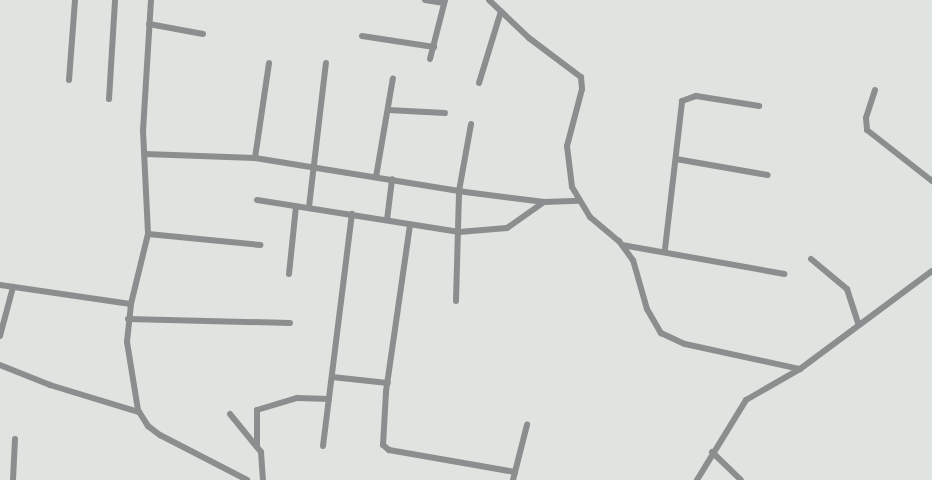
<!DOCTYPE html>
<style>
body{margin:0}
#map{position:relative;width:932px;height:480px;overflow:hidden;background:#dfe4e1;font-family:Signika,sans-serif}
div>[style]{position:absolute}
.minor>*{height:6px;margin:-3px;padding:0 3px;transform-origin:3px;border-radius:3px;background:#8b8e8e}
span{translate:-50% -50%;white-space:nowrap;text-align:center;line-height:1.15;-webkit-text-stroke:4.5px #dfe4e1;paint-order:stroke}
</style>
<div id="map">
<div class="minor">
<i style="left:151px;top:0;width:131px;rotate:93.5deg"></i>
<i style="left:143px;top:131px;width:103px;rotate:87.2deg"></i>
<i style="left:148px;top:234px;width:72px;rotate:103.7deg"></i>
<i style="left:131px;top:304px;width:38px;rotate:96deg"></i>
<i style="left:127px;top:342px;width:69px;rotate:80.8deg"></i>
<i style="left:138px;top:410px;width:19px;rotate:58deg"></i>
<i style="left:148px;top:426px;width:15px;rotate:37deg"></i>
<i style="left:160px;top:435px;width:98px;rotate:27.3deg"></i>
<i style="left:425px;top:0;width:19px;rotate:9deg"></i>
<i style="left:489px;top:0;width:55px;rotate:43.5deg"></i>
<i style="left:529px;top:38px;width:65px;rotate:36.9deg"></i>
<i style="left:581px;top:77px;width:12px;rotate:85deg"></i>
<i style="left:582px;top:89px;width:59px;rotate:104.7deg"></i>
<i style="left:567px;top:146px;width:41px;rotate:83deg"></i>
<i style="left:572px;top:187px;width:35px;rotate:59deg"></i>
<i style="left:590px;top:217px;width:38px;rotate:40deg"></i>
<i style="left:619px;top:241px;width:24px;rotate:54deg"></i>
<i style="left:633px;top:260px;width:51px;rotate:74.1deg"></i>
<i style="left:647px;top:309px;width:28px;rotate:60deg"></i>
<i style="left:661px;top:333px;width:26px;rotate:25deg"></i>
<i style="left:685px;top:344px;width:118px;rotate:12.3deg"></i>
<i style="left:149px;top:24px;width:55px;rotate:10.5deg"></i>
<i style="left:362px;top:36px;width:73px;rotate:8.7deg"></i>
<i style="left:430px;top:59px;width:61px;rotate:-75.7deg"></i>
<i style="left:69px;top:80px;width:80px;rotate:-85.7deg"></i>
<i style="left:479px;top:83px;width:75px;rotate:-73deg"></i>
<i style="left:875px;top:90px;width:29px;rotate:108deg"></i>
<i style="left:866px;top:118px;width:12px;rotate:85deg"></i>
<i style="left:867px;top:130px;width:83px;rotate:38.1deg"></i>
<i style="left:109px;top:99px;width:99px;rotate:-86.5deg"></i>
<i style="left:388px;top:110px;width:57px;rotate:3deg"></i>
<i style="left:145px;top:154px;width:110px;rotate:2.1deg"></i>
<i style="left:255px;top:158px;width:213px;rotate:9.2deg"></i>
<i style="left:465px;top:192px;width:80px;rotate:7.2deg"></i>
<i style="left:544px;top:202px;width:35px;rotate:-2deg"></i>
<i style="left:255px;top:158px;width:96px;rotate:-81.6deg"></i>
<i style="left:676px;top:159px;width:93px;rotate:9.9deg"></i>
<i style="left:376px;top:177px;width:100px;rotate:-80.3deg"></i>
<i style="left:257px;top:200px;width:205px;rotate:9deg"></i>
<i style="left:459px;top:232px;width:48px;rotate:-4.8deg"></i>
<i style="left:507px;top:228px;width:45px;rotate:-35.1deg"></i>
<i style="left:309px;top:207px;width:145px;rotate:-83.3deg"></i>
<i style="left:387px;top:220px;width:41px;rotate:-83deg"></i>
<i style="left:410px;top:225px;width:169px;rotate:98.2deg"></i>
<i style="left:386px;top:392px;width:53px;rotate:93.2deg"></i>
<i style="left:383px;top:445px;width:8px;rotate:40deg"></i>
<i style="left:389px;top:450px;width:128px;rotate:9.9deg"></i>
<i style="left:515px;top:472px;width:8px;rotate:104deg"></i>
<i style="left:148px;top:234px;width:113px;rotate:5.6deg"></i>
<i style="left:622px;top:245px;width:165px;rotate:10.1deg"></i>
<i style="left:665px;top:249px;width:149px;rotate:-83.4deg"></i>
<i style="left:682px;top:101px;width:15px;rotate:-20deg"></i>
<i style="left:696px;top:96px;width:64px;rotate:9deg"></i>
<i style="left:811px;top:259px;width:47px;rotate:39.8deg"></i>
<i style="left:847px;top:289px;width:36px;rotate:72deg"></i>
<i style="left:289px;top:274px;width:68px;rotate:-84.1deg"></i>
<i style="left:0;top:285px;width:132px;rotate:8.3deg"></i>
<i style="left:456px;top:301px;width:110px;rotate:-88.4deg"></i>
<i style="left:459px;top:191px;width:68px;rotate:-79.8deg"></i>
<i style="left:128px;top:319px;width:162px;rotate:1.4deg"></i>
<i style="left:0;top:336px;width:51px;rotate:-75.1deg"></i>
<i style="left:0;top:365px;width:54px;rotate:21.8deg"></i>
<i style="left:50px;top:385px;width:93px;rotate:16.9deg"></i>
<i style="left:332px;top:377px;width:56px;rotate:6.1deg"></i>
<i style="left:230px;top:414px;width:49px;rotate:50.8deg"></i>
<i style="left:261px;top:452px;width:28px;rotate:86deg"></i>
<i style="left:257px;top:445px;width:35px;rotate:-90deg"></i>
<i style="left:257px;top:410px;width:42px;rotate:-16.7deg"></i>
<i style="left:297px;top:398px;width:32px;rotate:2deg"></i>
<i style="left:323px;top:446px;width:234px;rotate:-82.9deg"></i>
<i style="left:712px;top:452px;width:40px;rotate:44deg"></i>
<i style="left:515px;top:472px;width:49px;rotate:-75.7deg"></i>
<i style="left:13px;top:480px;width:41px;rotate:-87.2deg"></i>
<i style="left:697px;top:480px;width:94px;rotate:-58.5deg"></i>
<i style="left:746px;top:400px;width:62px;rotate:-29.9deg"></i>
<i style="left:800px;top:369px;width:164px;rotate:-36.6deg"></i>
</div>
</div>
